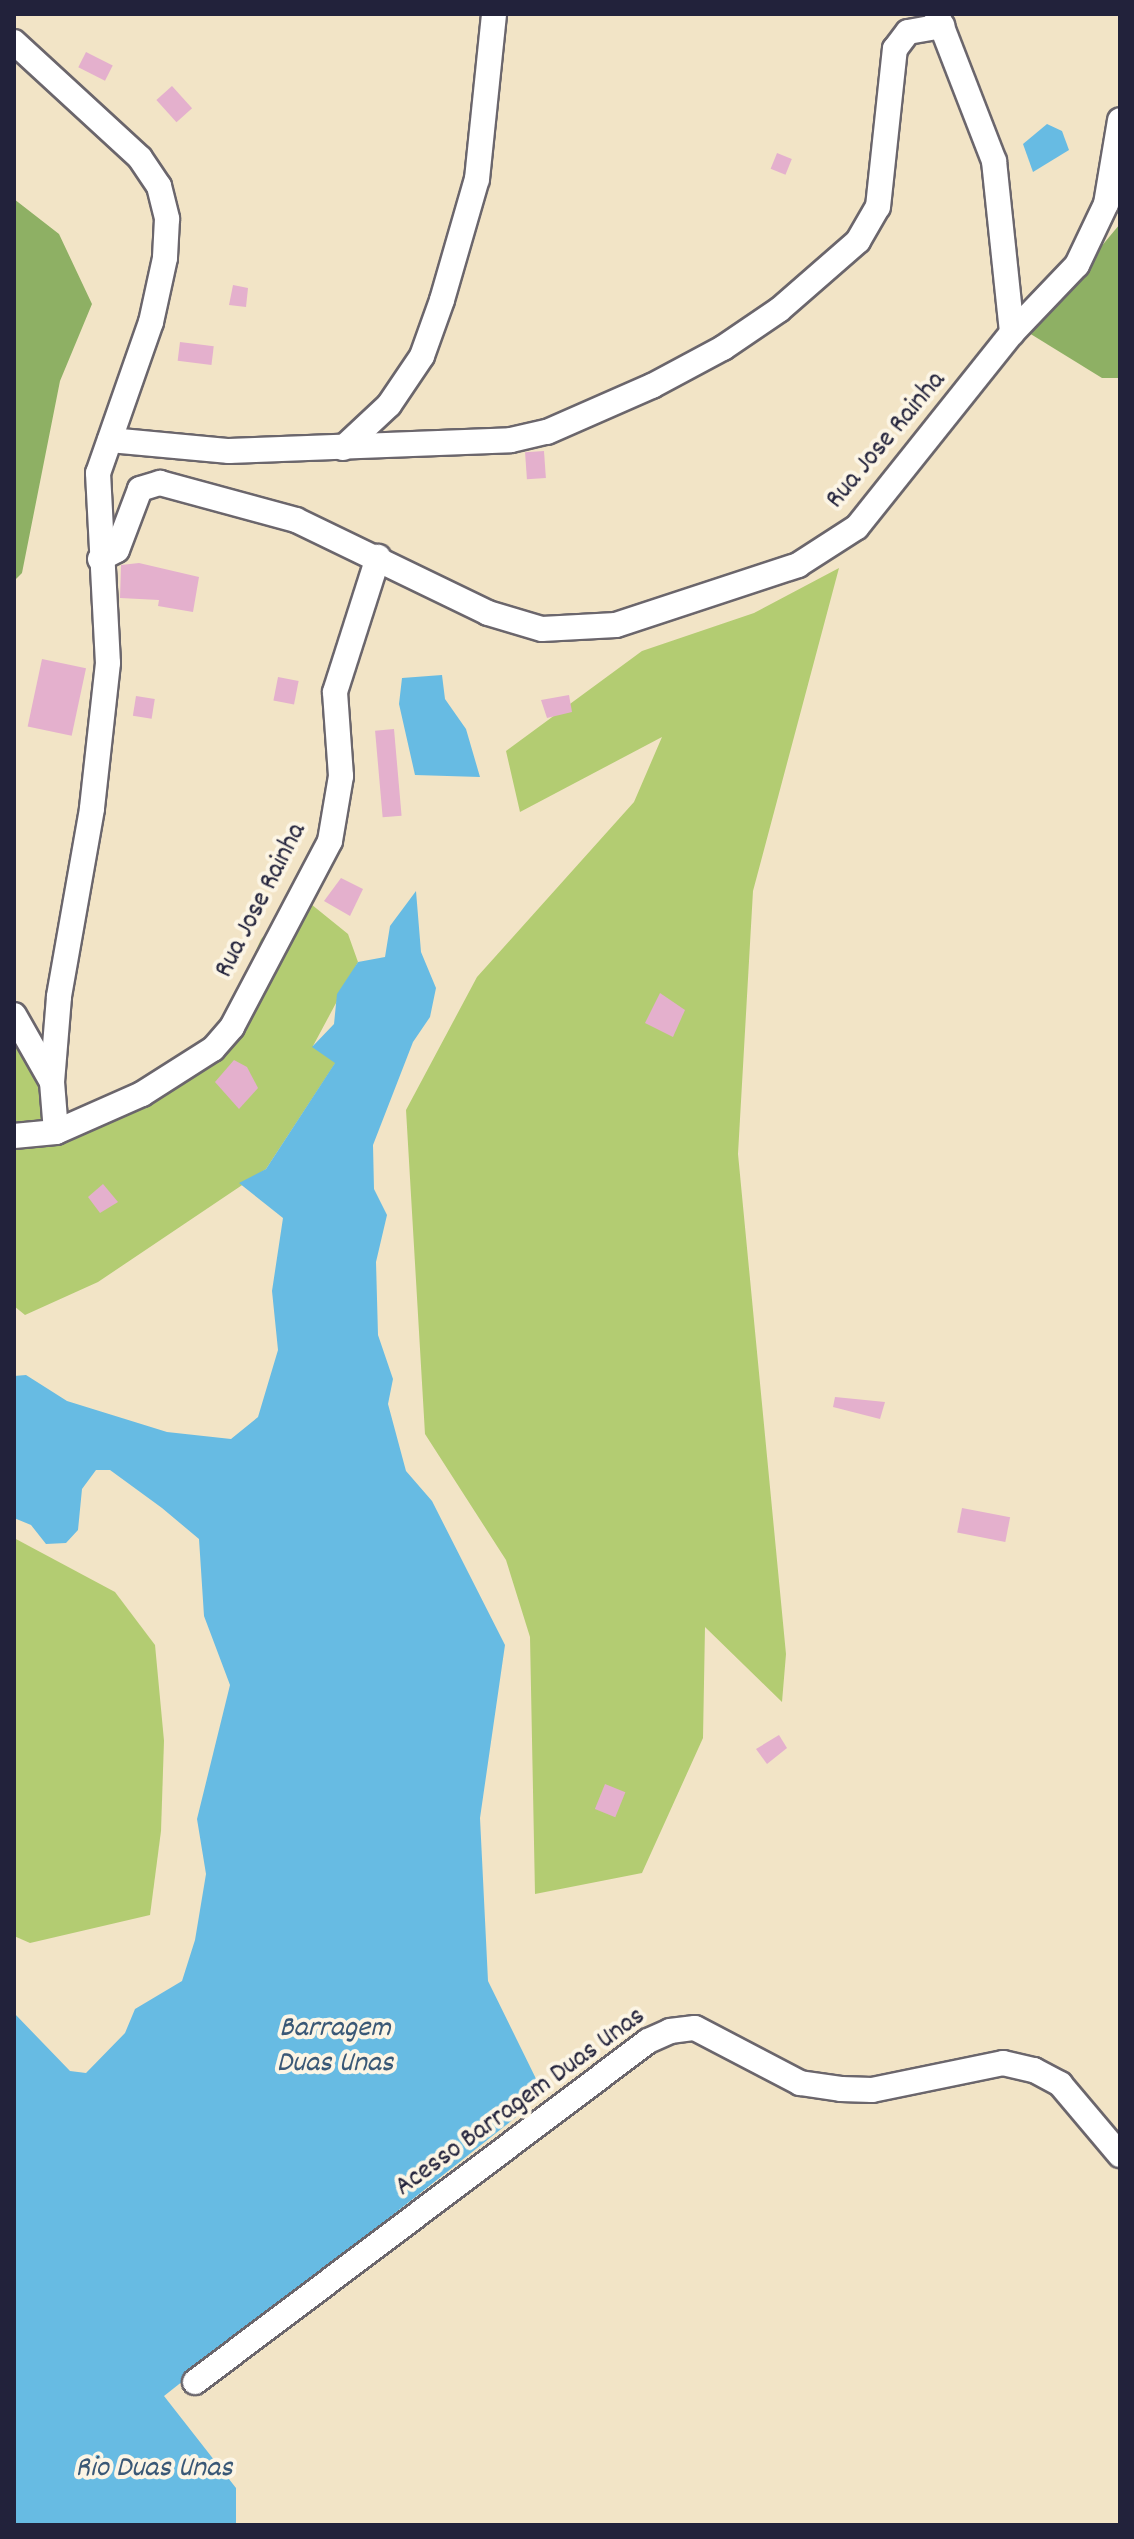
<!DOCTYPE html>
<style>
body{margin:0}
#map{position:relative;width:1134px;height:2539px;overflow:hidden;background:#f2e4c6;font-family:Dekko,sans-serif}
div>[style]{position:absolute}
.green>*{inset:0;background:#b3cc72}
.forest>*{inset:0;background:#8eb064}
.water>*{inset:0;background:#67bbe3}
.building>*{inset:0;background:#e4b0cd;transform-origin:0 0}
.roads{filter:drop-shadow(2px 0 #6b666c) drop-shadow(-2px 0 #6b666c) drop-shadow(0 2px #6b666c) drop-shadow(0 -2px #6b666c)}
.minor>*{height:24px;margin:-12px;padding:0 12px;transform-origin:12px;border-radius:12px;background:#fff}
span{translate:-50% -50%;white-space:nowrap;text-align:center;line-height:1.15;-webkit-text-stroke:8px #fcf5e5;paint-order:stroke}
.street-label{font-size:28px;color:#22223b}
.water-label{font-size:30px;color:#3a5876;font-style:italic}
.frame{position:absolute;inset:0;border:16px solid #22223b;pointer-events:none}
</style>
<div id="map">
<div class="green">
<i style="clip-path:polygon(839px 568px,753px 891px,738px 1154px,786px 1654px,782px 1702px,705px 1627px,703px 1738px,642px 1873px,535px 1894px,530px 1637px,506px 1560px,425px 1434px,406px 1110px,477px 977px,634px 802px,662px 737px,520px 812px,506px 751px,642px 651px,754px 613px)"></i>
<i style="clip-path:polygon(301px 896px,348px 934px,358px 962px,313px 1046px,336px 1062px,266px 1169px,98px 1282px,25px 1315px,14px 1306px,14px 1037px,73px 1126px,130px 1086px,213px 1049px,261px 939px)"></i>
<i style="clip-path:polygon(14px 1538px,115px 1592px,155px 1645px,164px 1741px,161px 1831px,150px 1915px,30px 1943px,14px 1936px)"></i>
</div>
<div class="forest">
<i style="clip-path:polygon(14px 199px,59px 234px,92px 304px,60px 381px,22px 573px,14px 581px)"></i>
<i style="clip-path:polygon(1120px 224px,1120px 378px,1102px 378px,1029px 333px)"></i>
</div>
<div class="water">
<i style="clip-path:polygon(1047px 124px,1062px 131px,1069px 150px,1033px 172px,1023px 144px)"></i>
<i style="clip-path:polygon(442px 675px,445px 699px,466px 729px,480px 777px,415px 775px,399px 704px,402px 678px)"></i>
<i style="clip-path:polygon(416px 891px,421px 952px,436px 988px,430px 1017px,413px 1042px,373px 1145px,374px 1189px,387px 1215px,376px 1262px,378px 1335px,393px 1379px,388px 1404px,406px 1471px,432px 1501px,505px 1645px,480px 1818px,488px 1981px,544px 2095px,164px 2396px,236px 2488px,236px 2525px,14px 2525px,14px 2013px,70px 2071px,86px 2073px,125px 2033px,135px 2009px,182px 1981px,195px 1940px,206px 1874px,197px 1819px,230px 1685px,204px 1616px,199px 1539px,162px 1508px,110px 1470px,96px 1470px,82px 1489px,78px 1530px,66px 1543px,46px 1544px,31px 1525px,14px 1518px,14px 1376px,26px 1375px,67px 1401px,167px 1432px,231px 1439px,258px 1417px,278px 1350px,272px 1291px,283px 1218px,239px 1183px,266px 1169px,335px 1063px,312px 1047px,334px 1024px,337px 994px,358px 962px,385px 957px,390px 926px)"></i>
</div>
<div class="building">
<i style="left:86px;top:52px;width:30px;height:17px;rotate:27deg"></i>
<i style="left:172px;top:86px;width:30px;height:21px;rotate:48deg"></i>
<i style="left:777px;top:153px;width:16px;height:17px;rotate:22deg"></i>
<i style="clip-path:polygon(233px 285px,248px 288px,246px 307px,229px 305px)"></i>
<i style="left:180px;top:342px;width:34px;height:19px;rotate:7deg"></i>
<i style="left:544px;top:451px;width:27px;height:19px;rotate:86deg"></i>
<i style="clip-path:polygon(139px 563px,199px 577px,193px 612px,158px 606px,159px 600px,120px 598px,121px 565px)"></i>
<i style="left:42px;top:659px;width:45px;height:69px;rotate:12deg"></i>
<i style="left:278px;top:677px;width:21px;height:24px;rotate:11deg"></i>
<i style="clip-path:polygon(569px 695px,572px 712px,547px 718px,541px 700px)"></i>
<i style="left:136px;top:696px;width:19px;height:20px;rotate:9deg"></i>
<i style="left:394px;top:729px;width:87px;height:19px;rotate:85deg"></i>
<i style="clip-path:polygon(341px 878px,363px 889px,350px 916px,324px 901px)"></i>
<i style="clip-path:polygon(660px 993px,685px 1010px,673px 1037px,645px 1023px)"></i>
<i style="clip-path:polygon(234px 1060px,247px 1067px,258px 1088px,239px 1109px,215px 1082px)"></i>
<i style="clip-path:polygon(103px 1184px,118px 1202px,100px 1213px,88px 1197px)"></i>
<i style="clip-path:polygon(835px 1397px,885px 1402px,880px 1419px,833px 1407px)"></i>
<i style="left:962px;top:1508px;width:49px;height:25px;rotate:11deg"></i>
<i style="clip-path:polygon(779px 1735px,787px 1748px,767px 1764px,756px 1749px)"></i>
<i style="left:605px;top:1784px;width:22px;height:27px;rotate:22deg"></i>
</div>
<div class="roads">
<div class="minor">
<i style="left:937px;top:14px;width:158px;rotate:68.8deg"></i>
<i style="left:994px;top:161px;width:173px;rotate:84deg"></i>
<i style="left:14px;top:42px;width:171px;rotate:42.6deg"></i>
<i style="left:140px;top:158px;width:34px;rotate:56deg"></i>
<i style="left:159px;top:186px;width:34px;rotate:76deg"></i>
<i style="left:167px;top:219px;width:39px;rotate:93deg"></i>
<i style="left:165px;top:258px;width:66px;rotate:102.3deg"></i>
<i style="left:151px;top:322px;width:160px;rotate:109.3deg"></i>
<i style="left:98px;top:473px;width:190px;rotate:87deg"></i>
<i style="left:108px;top:663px;width:147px;rotate:96.3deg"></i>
<i style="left:92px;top:809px;width:191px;rotate:100deg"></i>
<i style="left:59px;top:997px;width:85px;rotate:94.7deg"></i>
<i style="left:110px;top:440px;width:120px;rotate:5.3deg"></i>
<i style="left:229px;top:451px;width:282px;rotate:-2.2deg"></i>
<i style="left:511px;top:440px;width:37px;rotate:-13deg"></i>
<i style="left:547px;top:432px;width:115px;rotate:-23.7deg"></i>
<i style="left:652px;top:386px;width:81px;rotate:-28.2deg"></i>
<i style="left:723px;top:348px;width:68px;rotate:-34.2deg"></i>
<i style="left:779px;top:310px;width:105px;rotate:-41.1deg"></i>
<i style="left:858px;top:241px;width:39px;rotate:-60deg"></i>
<i style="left:878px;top:207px;width:159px;rotate:-83.9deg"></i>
<i style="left:895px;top:49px;width:21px;rotate:-53deg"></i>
<i style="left:908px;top:32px;width:35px;rotate:-10deg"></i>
<i style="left:343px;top:448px;width:63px;rotate:-43.1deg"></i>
<i style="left:389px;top:405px;width:59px;rotate:-56deg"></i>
<i style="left:422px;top:356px;width:59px;rotate:-70.3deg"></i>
<i style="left:442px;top:300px;width:126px;rotate:-73.9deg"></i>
<i style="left:477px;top:179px;width:166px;rotate:-84.1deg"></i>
<i style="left:100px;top:559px;width:19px;rotate:-28deg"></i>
<i style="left:117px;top:550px;width:65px;rotate:-69.3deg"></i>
<i style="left:140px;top:489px;width:21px;rotate:-17deg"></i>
<i style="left:160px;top:483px;width:141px;rotate:15.2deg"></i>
<i style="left:296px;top:520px;width:213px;rotate:25.8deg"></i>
<i style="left:488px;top:613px;width:56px;rotate:16.5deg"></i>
<i style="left:542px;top:629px;width:74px;rotate:-3.1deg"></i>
<i style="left:616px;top:625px;width:192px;rotate:-18.2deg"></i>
<i style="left:798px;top:565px;width:70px;rotate:-32.8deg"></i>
<i style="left:857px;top:527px;width:248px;rotate:-51.4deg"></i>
<i style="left:1012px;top:333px;width:94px;rotate:-46.3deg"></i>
<i style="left:1077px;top:265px;width:68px;rotate:-64.6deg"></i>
<i style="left:1106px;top:204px;width:85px;rotate:-80.5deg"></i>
<i style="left:14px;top:1015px;width:77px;rotate:60.4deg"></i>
<i style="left:52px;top:1082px;width:50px;rotate:85.4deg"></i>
<i style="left:14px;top:1136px;width:42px;rotate:-5.4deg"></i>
<i style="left:56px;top:1132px;width:94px;rotate:-23.8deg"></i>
<i style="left:142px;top:1094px;width:84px;rotate:-32.4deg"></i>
<i style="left:213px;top:1049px;width:29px;rotate:-49deg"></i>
<i style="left:232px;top:1027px;width:210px;rotate:-62.2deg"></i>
<i style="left:330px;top:841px;width:66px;rotate:-80.4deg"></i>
<i style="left:341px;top:776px;width:84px;rotate:-94.1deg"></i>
<i style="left:335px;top:692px;width:142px;rotate:-72.3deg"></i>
<i style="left:195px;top:2382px;width:567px;rotate:-36.97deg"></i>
<i style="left:648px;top:2041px;width:24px;rotate:-24deg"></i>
<i style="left:670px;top:2031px;width:25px;rotate:-7deg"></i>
<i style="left:695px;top:2028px;width:119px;rotate:27.6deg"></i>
<i style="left:800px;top:2083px;width:41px;rotate:8.3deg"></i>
<i style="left:841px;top:2089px;width:31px;rotate:2deg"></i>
<i style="left:872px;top:2090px;width:134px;rotate:-11.6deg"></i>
<i style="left:1003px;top:2063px;width:32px;rotate:13deg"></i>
<i style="left:1034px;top:2070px;width:30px;rotate:28deg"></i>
<i style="left:1060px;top:2084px;width:93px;rotate:49.8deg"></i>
</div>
</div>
<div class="street-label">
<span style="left:887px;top:441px;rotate:-50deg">Rua Jose Rainha</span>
<span style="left:262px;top:901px;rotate:-63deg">Rua Jose Rainha</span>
<span style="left:521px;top:2103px;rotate:-36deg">Acesso Barragem Duas Unas</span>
</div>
<div class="water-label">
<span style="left:335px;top:2047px">Barragem<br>Duas Unas</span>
<span style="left:154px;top:2470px">Rio Duas Unas</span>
</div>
<div class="frame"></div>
</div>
